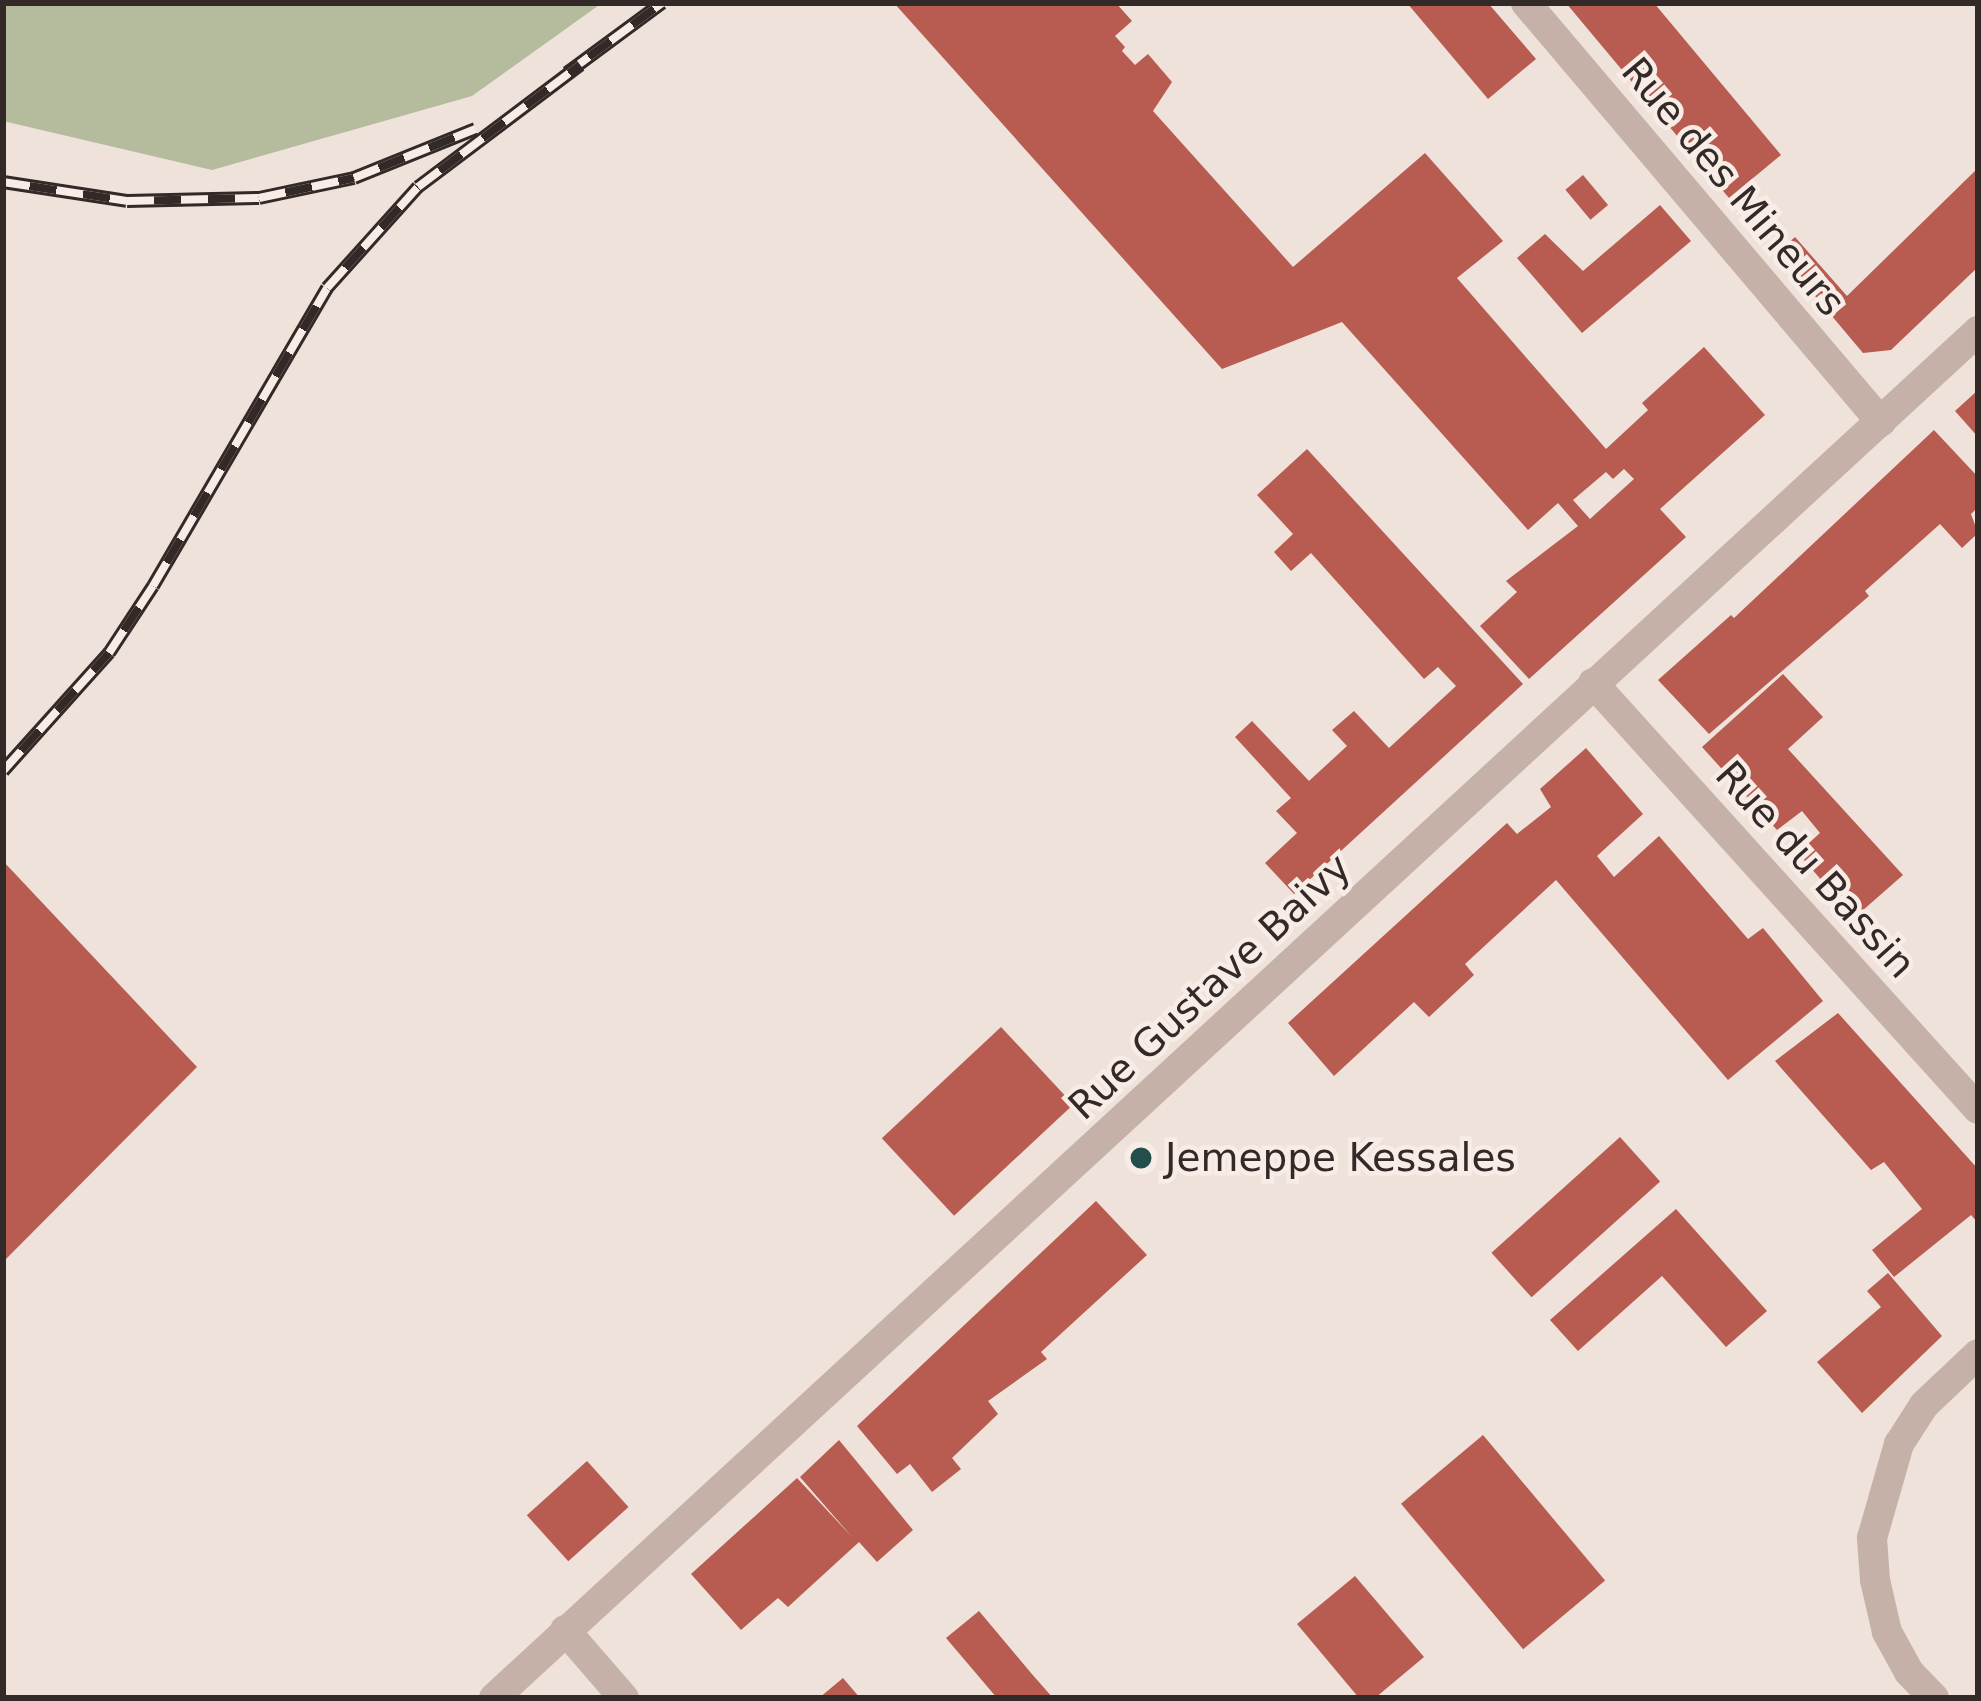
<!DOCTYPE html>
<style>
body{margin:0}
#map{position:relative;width:1981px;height:1701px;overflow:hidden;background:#eee2db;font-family:"DejaVu Sans",sans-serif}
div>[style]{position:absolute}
.green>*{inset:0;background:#b5bb9d}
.building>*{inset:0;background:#b85b50;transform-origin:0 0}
.minor>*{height:30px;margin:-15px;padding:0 15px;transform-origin:15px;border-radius:15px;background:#c5b1a8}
.rail>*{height:14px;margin-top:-7px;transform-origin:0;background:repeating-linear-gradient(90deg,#f7ede6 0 27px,#332927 0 54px);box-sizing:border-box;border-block:3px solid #332927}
.dots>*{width:33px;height:33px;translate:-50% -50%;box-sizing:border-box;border:6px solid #f7ede6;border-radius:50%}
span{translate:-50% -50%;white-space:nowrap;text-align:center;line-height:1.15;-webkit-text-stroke:9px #f7ede6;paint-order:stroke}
.street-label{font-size:39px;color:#332927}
.poi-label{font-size:39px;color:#332927}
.left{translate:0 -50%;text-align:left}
.frame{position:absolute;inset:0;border:6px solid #332927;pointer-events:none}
</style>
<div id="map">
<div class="green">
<i style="clip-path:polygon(3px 3px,602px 3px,472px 96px,212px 170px,3px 121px)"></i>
</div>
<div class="building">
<i style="clip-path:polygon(evenodd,894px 3px,1116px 3px,1132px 21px,1115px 36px,1125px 47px,1122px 51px,1135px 65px,1148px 54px,1172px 82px,1153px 111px,1293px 267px,1425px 153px,1503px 241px,1457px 278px,1606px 449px,1648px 410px,1642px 403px,1704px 347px,1765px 415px,1660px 509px,1686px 537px,1529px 679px,1480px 626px,1517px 592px,1506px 581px,1578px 526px,1558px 503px,1528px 530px,1342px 322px,1222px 369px,894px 3px,1624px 469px,1634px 479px,1590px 519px,1573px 500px,1606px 472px,1613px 479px,1624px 469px)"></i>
<i style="clip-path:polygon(1407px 3px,1488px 3px,1536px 59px,1488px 99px)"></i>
<i style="clip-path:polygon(1566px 3px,1654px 3px,1781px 155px,1729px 198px)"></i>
<i style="clip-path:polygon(1978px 168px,1978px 267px,1891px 350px,1863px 353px,1778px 252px,1795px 237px,1847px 296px)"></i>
<i style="left:1583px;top:175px;width:39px;height:23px;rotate:50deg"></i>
<i style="clip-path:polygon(1660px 205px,1691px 241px,1582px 333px,1517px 258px,1545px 234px,1583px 271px)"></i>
<i style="clip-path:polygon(1978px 390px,1978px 437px,1955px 411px)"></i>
<i style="clip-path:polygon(1934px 430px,1978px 477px,1978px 507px,1971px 514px,1978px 533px,1962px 548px,1940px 524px,1865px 591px,1869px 596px,1709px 734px,1658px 680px,1731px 615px,1734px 618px)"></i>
<i style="clip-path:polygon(1307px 449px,1523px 684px,1294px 894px,1265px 863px,1297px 833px,1276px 811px,1291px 798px,1235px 737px,1252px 721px,1309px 781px,1347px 746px,1332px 730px,1354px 711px,1389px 748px,1456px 686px,1438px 667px,1424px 679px,1311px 553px,1291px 571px,1274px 552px,1293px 534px,1257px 495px)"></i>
<i style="clip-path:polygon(1783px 674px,1823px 717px,1788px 749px,1903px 875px,1854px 918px,1798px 853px,1820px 833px,1802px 811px,1777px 830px,1702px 747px)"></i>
<i style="clip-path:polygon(1586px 748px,1643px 814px,1597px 856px,1614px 877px,1659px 836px,1748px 939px,1763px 928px,1823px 1001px,1728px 1080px,1556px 880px,1465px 964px,1474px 975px,1429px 1017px,1414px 1002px,1334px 1076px,1288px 1023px,1507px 823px,1517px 834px,1551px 807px,1540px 789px)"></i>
<i style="clip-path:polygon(3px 861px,197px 1067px,3px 1262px)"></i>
<i style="clip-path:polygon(1838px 1013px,1978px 1169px,1978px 1223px,1971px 1215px,1894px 1277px,1872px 1250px,1922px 1209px,1884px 1162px,1871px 1170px,1775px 1061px)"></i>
<i style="left:1001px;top:1027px;width:106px;height:163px;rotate:47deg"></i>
<i style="left:1620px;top:1137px;width:60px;height:173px;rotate:48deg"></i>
<i style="clip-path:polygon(1096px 1201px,1147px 1255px,1041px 1352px,1047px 1359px,988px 1401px,998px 1414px,952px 1458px,961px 1469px,932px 1492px,910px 1464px,897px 1474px,857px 1426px)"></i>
<i style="clip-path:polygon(1676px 1209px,1767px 1311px,1726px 1347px,1662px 1276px,1578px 1351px,1550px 1320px)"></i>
<i style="clip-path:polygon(1888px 1273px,1942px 1336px,1862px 1413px,1817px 1362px,1881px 1307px,1867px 1291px)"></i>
<i style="left:1483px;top:1435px;width:190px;height:107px;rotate:50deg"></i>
<i style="clip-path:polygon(839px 1440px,913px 1530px,877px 1562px,859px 1542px,788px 1607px,778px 1598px,741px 1630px,691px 1574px,797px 1478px,852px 1537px,800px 1477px)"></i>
<i style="left:587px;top:1461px;width:62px;height:81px;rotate:48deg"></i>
<i style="clip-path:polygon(1355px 1576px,1424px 1657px,1375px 1698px,1359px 1698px,1297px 1624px)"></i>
<i style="clip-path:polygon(979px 1611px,1031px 1673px,1053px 1698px,997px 1698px,946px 1638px)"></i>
<i style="clip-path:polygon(843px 1678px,860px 1698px,819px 1698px)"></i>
</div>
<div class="minor">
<i style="left:1526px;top:3px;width:549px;rotate:49.73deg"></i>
<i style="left:1593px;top:683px;width:574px;rotate:47.89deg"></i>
<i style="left:565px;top:1630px;width:90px;rotate:49.1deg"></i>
<i style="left:494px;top:1698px;width:2018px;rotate:-42.65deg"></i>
<i style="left:1934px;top:1698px;width:36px;rotate:-134deg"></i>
<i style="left:1909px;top:1672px;width:46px;rotate:-118.8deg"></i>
<i style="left:1887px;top:1632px;width:53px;rotate:-103deg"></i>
<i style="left:1875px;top:1580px;width:42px;rotate:-94.1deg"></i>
<i style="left:1872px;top:1538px;width:98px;rotate:-74deg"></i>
<i style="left:1899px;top:1444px;width:46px;rotate:-57.3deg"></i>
<i style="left:1924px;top:1405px;width:74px;rotate:-43.4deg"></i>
</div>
<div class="rail">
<i style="left:567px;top:73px;width:118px;rotate:-36.4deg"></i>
<i style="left:3px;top:182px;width:125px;rotate:8.7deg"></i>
<i style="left:127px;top:201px;width:132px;rotate:-1.3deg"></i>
<i style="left:259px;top:198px;width:97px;rotate:-11.9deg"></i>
<i style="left:354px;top:178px;width:131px;rotate:-22deg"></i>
<i style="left:3px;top:771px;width:159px;rotate:-48.1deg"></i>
<i style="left:109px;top:653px;width:80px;rotate:-56.7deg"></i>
<i style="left:153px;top:586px;width:345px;rotate:-59.7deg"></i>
<i style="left:327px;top:288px;width:136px;rotate:-48deg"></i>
<i style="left:418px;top:187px;width:203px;rotate:-37deg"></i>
</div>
<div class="dots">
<i style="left:1141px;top:1158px;background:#224f4c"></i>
</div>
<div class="street-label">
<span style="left:1733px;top:187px;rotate:50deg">Rue des Mineurs</span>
<span style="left:1815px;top:870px;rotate:48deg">Rue du Bassin</span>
<span style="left:1210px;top:987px;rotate:-43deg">Rue Gustave Baivy</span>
</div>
<div class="poi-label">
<span class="left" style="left:1165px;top:1158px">Jemeppe Kessales</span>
</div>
<div class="frame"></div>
</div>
